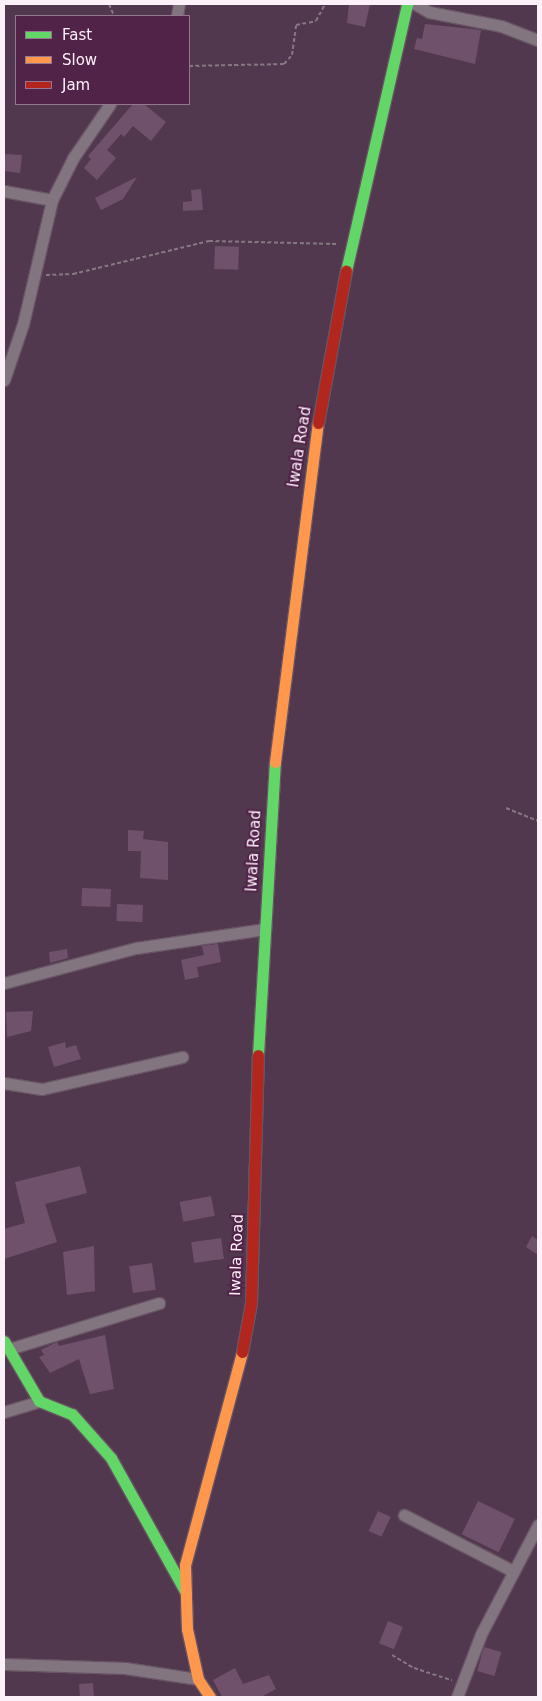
<!DOCTYPE html>
<style>
body{margin:0}
#map{position:relative;width:542px;height:1701px;overflow:hidden;background:#52384e;font-family:"DejaVu Sans",sans-serif}
div>[style]{position:absolute}
.building>*{inset:0;background:#70516b;transform-origin:0 0}
.path>*{height:2px;margin-top:-1px;transform-origin:0;background:repeating-linear-gradient(90deg,#857882 0 4px,transparent 0 6.5px)}
.roads{filter:drop-shadow(1px 0 #685464) drop-shadow(-1px 0 #685464) drop-shadow(0 1px #685464) drop-shadow(0 -1px #685464)}
.street>*{height:11px;margin:-5.5px;padding:0 5.5px;transform-origin:5.5px;border-radius:5.5px;background:#827580}
.fast>*{height:11px;margin:-5.5px;padding:0 5.5px;transform-origin:5.5px;border-radius:5.5px;background:#63d668}
.slow>*{height:11px;margin:-5.5px;padding:0 5.5px;transform-origin:5.5px;border-radius:5.5px;background:#ff974d}
.jam>*{height:11px;margin:-5.5px;padding:0 5.5px;transform-origin:5.5px;border-radius:5.5px;background:#b3261e}
span{translate:-50% -50%;white-space:nowrap;text-align:center;line-height:1.15;-webkit-text-stroke:4px #512349;paint-order:stroke}
.street-label{font-size:15px;color:#fcf0f9}
.frame{position:absolute;inset:0;border:5px solid #fcf0f9;pointer-events:none}
.legend{position:absolute;left:15px;top:15px;width:175px;height:90px;box-sizing:border-box;background:#512349;border:1px solid #95758f;margin:0;padding:6px 9px;list-style:none;font-size:15px;color:#fcf0f9}
.legend li{display:flex;align-items:center;gap:10px;height:25px}
.legend b{width:25px;border:1px solid #95758f}
</style>
<div id="map">
<div class="building">
<i style="clip-path:polygon(349px 4px,370px 4px,365px 27px,347px 23px)"></i>
<i style="clip-path:polygon(425px 24px,481px 30px,475px 64px,414px 49px,417px 38px,422px 39px)"></i>
<i style="clip-path:polygon(133px 104px,144px 104px,166px 122px,151px 141px,133px 126px,124px 137px,121px 134px,107px 150px,116px 158px,97px 180px,84px 168px,91px 159px,88px 156px)"></i>
<i style="clip-path:polygon(4px 154px,22px 155px,20px 173px,4px 171px)"></i>
<i style="clip-path:polygon(137px 177px,123px 199px,101px 210px,95px 198px)"></i>
<i style="clip-path:polygon(201px 189px,203px 210px,183px 211px,183px 202px,192px 201px,191px 190px)"></i>
<i style="left:215px;top:246px;width:24px;height:23px;rotate:2deg"></i>
<i style="clip-path:polygon(128px 830px,144px 831px,143px 839px,168px 842px,168px 880px,140px 878px,141px 851px,128px 851px)"></i>
<i style="left:82px;top:888px;width:29px;height:18px;rotate:2deg"></i>
<i style="left:117px;top:904px;width:26px;height:17px;rotate:2deg"></i>
<i style="clip-path:polygon(218px 944px,221px 962px,197px 967px,199px 977px,185px 980px,181px 960px,204px 955px,202px 946px)"></i>
<i style="clip-path:polygon(67px 949px,68px 958px,50px 963px,49px 952px)"></i>
<i style="clip-path:polygon(33px 1011px,31px 1031px,7px 1037px,6px 1012px)"></i>
<i style="clip-path:polygon(65px 1042px,66px 1048px,76px 1045px,81px 1059px,54px 1067px,48px 1047px)"></i>
<i style="clip-path:polygon(80px 1166px,87px 1193px,45px 1204px,57px 1242px,4px 1259px,4px 1229px,25px 1223px,15px 1182px)"></i>
<i style="left:211px;top:1196px;width:20px;height:32px;rotate:79deg"></i>
<i style="clip-path:polygon(532px 1236px,538px 1240px,538px 1255px,526px 1247px)"></i>
<i style="left:221px;top:1238px;width:21px;height:30px;rotate:82deg"></i>
<i style="clip-path:polygon(94px 1246px,95px 1291px,67px 1295px,63px 1252px)"></i>
<i style="left:152px;top:1263px;width:27px;height:23px;rotate:82deg"></i>
<i style="clip-path:polygon(105px 1335px,114px 1389px,90px 1394px,79px 1359px,50px 1373px,39px 1357px,44px 1355px,41px 1350px,57px 1342px,59px 1346px)"></i>
<i style="left:478px;top:1501px;width:41px;height:37px;rotate:26deg"></i>
<i style="left:378px;top:1511px;width:14px;height:22px;rotate:25deg"></i>
<i style="left:388px;top:1621px;width:16px;height:24px;rotate:22deg"></i>
<i style="left:484px;top:1647px;width:18px;height:25px;rotate:16deg"></i>
<i style="clip-path:polygon(235px 1668px,243px 1684px,269px 1675px,276px 1689px,261px 1697px,222px 1697px,213px 1680px)"></i>
<i style="left:93px;top:1683px;width:14px;height:14px;rotate:86deg"></i>
</div>
<div class="path">
<i style="left:109px;top:4px;width:13px;rotate:67deg"></i>
<i style="left:189px;top:66px;width:95px;rotate:-1.2deg"></i>
<i style="left:284px;top:64px;width:12px;rotate:-48deg"></i>
<i style="left:292px;top:55px;width:30px;rotate:-82deg"></i>
<i style="left:296px;top:25px;width:20px;rotate:-11deg"></i>
<i style="left:316px;top:21px;width:19px;rotate:-62deg"></i>
<i style="left:46px;top:275px;width:27px;rotate:-2deg"></i>
<i style="left:73px;top:274px;width:140px;rotate:-13.6deg"></i>
<i style="left:209px;top:241px;width:128px;rotate:1.3deg"></i>
<i style="left:506px;top:808px;width:35px;rotate:22deg"></i>
<i style="left:392px;top:1655px;width:26px;rotate:31deg"></i>
<i style="left:414px;top:1668px;width:40px;rotate:18deg"></i>
</div>
<div class="roads">
<div class="street">
<i style="left:415px;top:4px;width:16px;rotate:30deg"></i>
<i style="left:429px;top:12px;width:73px;rotate:11deg"></i>
<i style="left:501px;top:26px;width:40px;rotate:21deg"></i>
<i style="left:177px;top:16px;width:12px;rotate:-81deg"></i>
<i style="left:4px;top:191px;width:49px;rotate:10.6deg"></i>
<i style="left:4px;top:380px;width:59px;rotate:-71.3deg"></i>
<i style="left:23px;top:324px;width:127px;rotate:-76.8deg"></i>
<i style="left:52px;top:200px;width:47px;rotate:-63.4deg"></i>
<i style="left:73px;top:158px;width:65px;rotate:-55.6deg"></i>
<i style="left:4px;top:983px;width:137px;rotate:-14.9deg"></i>
<i style="left:136px;top:948px;width:130px;rotate:-8.4deg"></i>
<i style="left:4px;top:1083px;width:38px;rotate:9deg"></i>
<i style="left:42px;top:1089px;width:144px;rotate:-12.9deg"></i>
<i style="left:9px;top:1349px;width:157px;rotate:-17deg"></i>
<i style="left:4px;top:1412px;width:37px;rotate:-17deg"></i>
<i style="left:404px;top:1515px;width:123px;rotate:27.2deg"></i>
<i style="left:4px;top:1664px;width:121px;rotate:1.9deg"></i>
<i style="left:125px;top:1668px;width:74px;rotate:8.6deg"></i>
<i style="left:457px;top:1697px;width:67px;rotate:-69.1deg"></i>
<i style="left:481px;top:1634px;width:123px;rotate:-62.4deg"></i>
</div>
<div class="fast">
<i style="left:346px;top:271px;width:274px;rotate:-77.1deg"></i>
<i style="left:258px;top:1055px;width:293px;rotate:-86.7deg"></i>
<i style="left:4px;top:1341px;width:69px;rotate:59.7deg"></i>
<i style="left:39px;top:1401px;width:35px;rotate:22deg"></i>
<i style="left:72px;top:1414px;width:59px;rotate:48.4deg"></i>
<i style="left:111px;top:1458px;width:154px;rotate:60.9deg"></i>
</div>
<div class="slow">
<i style="left:275px;top:762px;width:342px;rotate:-82.8deg"></i>
<i style="left:210px;top:1697px;width:22px;rotate:-124deg"></i>
<i style="left:198px;top:1679px;width:51px;rotate:-102.4deg"></i>
<i style="left:187px;top:1629px;width:64px;rotate:-91.8deg"></i>
<i style="left:185px;top:1565px;width:220px;rotate:-75deg"></i>
</div>
<div class="jam">
<i style="left:318px;top:423px;width:155px;rotate:-79.6deg"></i>
<i style="left:242px;top:1352px;width:50px;rotate:-79.6deg"></i>
<i style="left:251px;top:1303px;width:248px;rotate:-88.4deg"></i>
</div>
</div>
<div class="street-label">
<span style="left:300px;top:447px;rotate:-81deg">Iwala Road</span>
<span style="left:254px;top:851px;rotate:-87deg">Iwala Road</span>
<span style="left:237px;top:1255px;rotate:-88deg">Iwala Road</span>
</div>
<div class="frame"></div>
<ul class="legend">
<li><b style="height:6px;background:#63d668"></b>Fast</li>
<li><b style="height:6px;background:#ff974d"></b>Slow</li>
<li><b style="height:6px;background:#b3261e"></b>Jam</li>
</ul>
</div>
